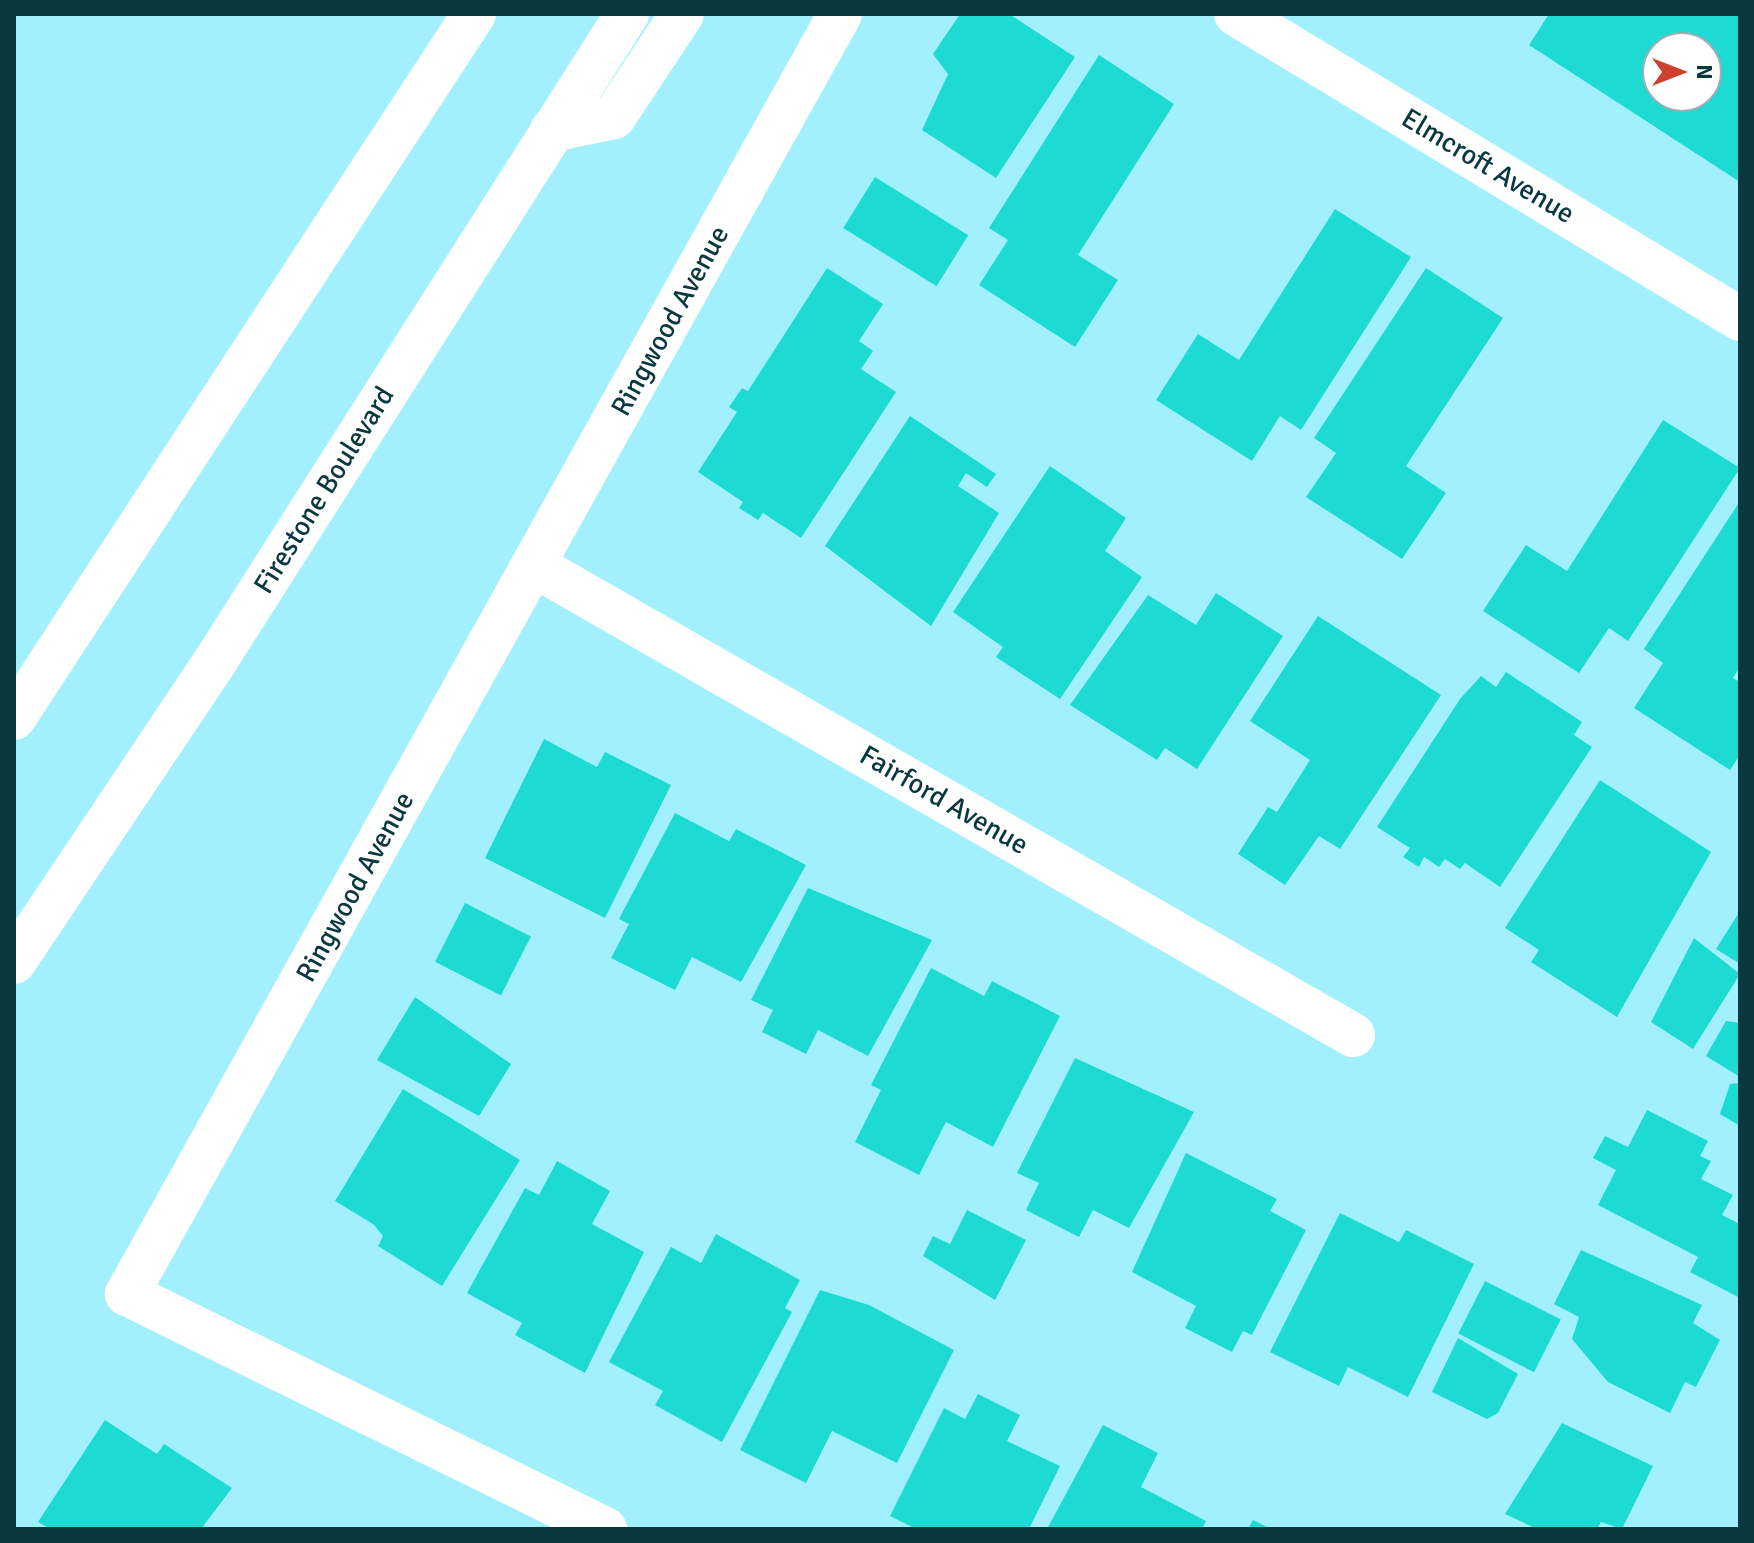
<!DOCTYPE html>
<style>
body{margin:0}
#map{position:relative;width:1754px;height:1543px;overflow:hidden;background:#a2f0fe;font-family:Signika,sans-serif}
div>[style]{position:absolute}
.building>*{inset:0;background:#1ddbd3;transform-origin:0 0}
.minor>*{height:44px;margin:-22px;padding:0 22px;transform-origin:22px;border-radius:22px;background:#fff}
.primary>*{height:44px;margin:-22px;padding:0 22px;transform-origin:22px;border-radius:22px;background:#fff}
span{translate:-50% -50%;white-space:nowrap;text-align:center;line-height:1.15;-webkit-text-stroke:6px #fff;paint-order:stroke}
.street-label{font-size:28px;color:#09383f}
.frame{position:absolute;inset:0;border:16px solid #09383f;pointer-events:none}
.north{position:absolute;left:1642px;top:32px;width:80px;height:80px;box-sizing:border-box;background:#fff;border:2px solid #9dafb2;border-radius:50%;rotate:90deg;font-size:22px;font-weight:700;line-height:32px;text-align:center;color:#09383f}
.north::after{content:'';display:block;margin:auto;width:28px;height:36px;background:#cd4131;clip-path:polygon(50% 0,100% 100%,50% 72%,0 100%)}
</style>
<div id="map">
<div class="building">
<i style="clip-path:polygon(960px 14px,1009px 14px,1075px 57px,996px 178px,922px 130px,948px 74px,933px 54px)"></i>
<i style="clip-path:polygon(evenodd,1549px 14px,1740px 14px,1740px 182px,1529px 45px,1549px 14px,1658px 48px,1706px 48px,1706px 96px,1658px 96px,1658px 48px)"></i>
<i style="clip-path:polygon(1099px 55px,1174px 104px,1078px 255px,1118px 280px,1075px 347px,979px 285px,1008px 240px,989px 228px)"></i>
<i style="left:875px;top:177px;width:110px;height:60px;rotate:32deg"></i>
<i style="clip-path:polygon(1335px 209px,1411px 257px,1301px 430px,1280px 416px,1252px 461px,1156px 400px,1198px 334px,1239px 360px)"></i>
<i style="clip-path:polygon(827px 268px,883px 304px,859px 341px,873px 351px,861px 369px,896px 392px,801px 538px,763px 513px,758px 520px,739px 508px,743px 502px,698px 472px,737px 412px,729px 407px,742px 388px,748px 391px)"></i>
<i style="clip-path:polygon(1426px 268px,1503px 318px,1406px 466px,1446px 493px,1402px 559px,1306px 497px,1336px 453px,1314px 438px)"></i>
<i style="clip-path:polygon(910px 416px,996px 474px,987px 487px,966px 473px,958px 486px,999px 513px,931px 626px,825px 546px)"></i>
<i style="clip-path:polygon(1663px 420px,1740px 468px,1628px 641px,1609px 628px,1579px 673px,1483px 611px,1526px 545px,1567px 571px)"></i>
<i style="clip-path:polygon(1050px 466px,1126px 518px,1105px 551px,1142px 577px,1060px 699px,996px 657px,1003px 647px,953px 612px)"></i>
<i style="clip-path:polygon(1740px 501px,1740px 667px,1733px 678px,1740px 682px,1740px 755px,1730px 770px,1634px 708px,1663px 663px,1644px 649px)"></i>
<i style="clip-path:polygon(1216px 593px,1283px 636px,1197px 769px,1165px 748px,1157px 760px,1070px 705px,1148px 595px,1196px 625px)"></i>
<i style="clip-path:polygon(1318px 616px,1441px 695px,1340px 849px,1319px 836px,1285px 885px,1238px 854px,1268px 807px,1277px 812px,1310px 760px,1250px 721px)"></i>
<i style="clip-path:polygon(1506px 672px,1582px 722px,1574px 735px,1592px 747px,1500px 887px,1465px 863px,1460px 869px,1445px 859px,1439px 867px,1424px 857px,1419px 867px,1403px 857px,1410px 848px,1377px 827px,1460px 699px,1481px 676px,1496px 687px)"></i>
<i style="clip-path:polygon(544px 739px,597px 767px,605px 752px,671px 785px,605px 918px,485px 858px)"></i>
<i style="clip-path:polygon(1600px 780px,1711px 852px,1617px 1017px,1531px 962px,1539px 950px,1505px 928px)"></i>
<i style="clip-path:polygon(675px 813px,729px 841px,736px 829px,806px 865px,741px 982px,692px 957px,675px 990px,611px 958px,629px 924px,619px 919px)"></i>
<i style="clip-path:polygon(808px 888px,932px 940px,868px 1056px,818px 1030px,806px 1054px,762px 1032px,773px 1010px,751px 1000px)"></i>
<i style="left:465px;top:903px;width:74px;height:66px;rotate:27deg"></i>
<i style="clip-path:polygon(1740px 911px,1740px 964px,1716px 949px)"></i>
<i style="clip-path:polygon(1694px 938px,1740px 974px,1693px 1049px,1651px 1022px)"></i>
<i style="clip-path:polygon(931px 968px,984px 996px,992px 981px,1060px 1016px,993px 1147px,946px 1122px,919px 1175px,855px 1142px,881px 1090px,871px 1085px)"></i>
<i style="clip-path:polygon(415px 997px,511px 1064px,479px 1116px,377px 1060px)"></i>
<i style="clip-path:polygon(1726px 1021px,1740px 1023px,1740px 1077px,1706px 1056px)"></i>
<i style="clip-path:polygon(1075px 1058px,1194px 1112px,1129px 1228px,1093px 1210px,1079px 1237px,1026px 1210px,1039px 1183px,1017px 1173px)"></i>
<i style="clip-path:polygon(1740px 1083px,1740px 1126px,1720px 1114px,1730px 1084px)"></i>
<i style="clip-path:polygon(403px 1089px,520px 1160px,442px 1286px,378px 1246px,383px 1236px,373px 1224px,335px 1201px)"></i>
<i style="clip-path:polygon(1647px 1110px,1708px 1141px,1700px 1156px,1711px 1161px,1701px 1179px,1733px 1195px,1722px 1215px,1740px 1224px,1740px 1298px,1690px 1272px,1698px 1257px,1598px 1205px,1616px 1170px,1593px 1158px,1605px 1136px,1628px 1147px)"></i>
<i style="clip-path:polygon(1186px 1153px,1277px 1199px,1270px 1211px,1306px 1230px,1252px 1335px,1243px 1331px,1232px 1352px,1185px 1328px,1196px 1306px,1132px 1272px)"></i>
<i style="clip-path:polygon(557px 1161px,610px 1191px,592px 1224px,644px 1252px,585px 1373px,515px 1335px,522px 1323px,467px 1293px,525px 1188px,539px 1195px)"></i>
<i style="clip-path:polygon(967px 1210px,1026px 1240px,995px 1300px,923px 1256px,933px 1236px,950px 1244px)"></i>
<i style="clip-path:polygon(1340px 1213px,1399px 1242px,1406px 1230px,1474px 1264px,1408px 1397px,1348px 1367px,1339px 1386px,1270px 1352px)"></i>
<i style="clip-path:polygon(716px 1234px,800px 1280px,785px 1308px,792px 1312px,722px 1442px,655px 1405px,663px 1391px,609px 1362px,671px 1247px,701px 1263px)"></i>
<i style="clip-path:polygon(1581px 1250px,1702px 1305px,1693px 1323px,1720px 1340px,1696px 1387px,1685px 1382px,1670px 1413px,1608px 1382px,1572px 1339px,1579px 1317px,1554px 1304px)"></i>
<i style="left:1485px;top:1281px;width:85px;height:59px;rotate:27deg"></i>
<i style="clip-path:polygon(820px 1290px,869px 1305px,954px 1350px,897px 1463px,832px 1431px,806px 1483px,740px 1450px)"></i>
<i style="clip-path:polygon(1458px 1338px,1518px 1374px,1498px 1413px,1487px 1419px,1432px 1392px)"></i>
<i style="clip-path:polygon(978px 1394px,1020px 1415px,1007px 1441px,1060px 1466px,1029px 1529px,916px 1529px,890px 1516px,944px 1408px,965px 1419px)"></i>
<i style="clip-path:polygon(105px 1420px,157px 1454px,164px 1444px,232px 1488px,201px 1529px,50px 1529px,38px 1522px)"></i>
<i style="clip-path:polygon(1562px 1423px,1653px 1466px,1622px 1529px,1601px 1522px,1597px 1529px,1537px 1529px,1505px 1514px)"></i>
<i style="clip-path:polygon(1103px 1425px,1158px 1453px,1141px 1487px,1206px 1521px,1202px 1529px,1047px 1529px)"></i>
<i style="clip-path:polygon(1253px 1520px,1271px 1529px,1248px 1529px)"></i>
</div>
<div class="minor">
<i style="left:1236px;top:14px;width:589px;rotate:31.18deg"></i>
<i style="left:552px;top:130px;width:63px;rotate:-11.8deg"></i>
<i style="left:614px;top:117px;width:123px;rotate:-56.6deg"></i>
<i style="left:535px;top:566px;width:943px;rotate:29.83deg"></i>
<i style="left:605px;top:1529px;width:533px;rotate:-153.82deg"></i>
<i style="left:127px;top:1294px;width:1465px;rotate:-60.88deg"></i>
</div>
<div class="primary">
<i style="left:14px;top:718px;width:841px;rotate:-56.84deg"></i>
<i style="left:14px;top:962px;width:363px;rotate:-56.2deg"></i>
<i style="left:216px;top:660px;width:766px;rotate:-57.53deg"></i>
</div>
<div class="street-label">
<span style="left:1488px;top:166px;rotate:31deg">Elmcroft Avenue</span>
<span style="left:670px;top:321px;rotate:-61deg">Ringwood Avenue</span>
<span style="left:324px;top:490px;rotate:-58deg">Firestone Boulevard</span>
<span style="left:944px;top:800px;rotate:30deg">Fairford Avenue</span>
<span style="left:355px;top:887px;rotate:-61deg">Ringwood Avenue</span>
</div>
<div class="frame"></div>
<div class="north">N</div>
</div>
